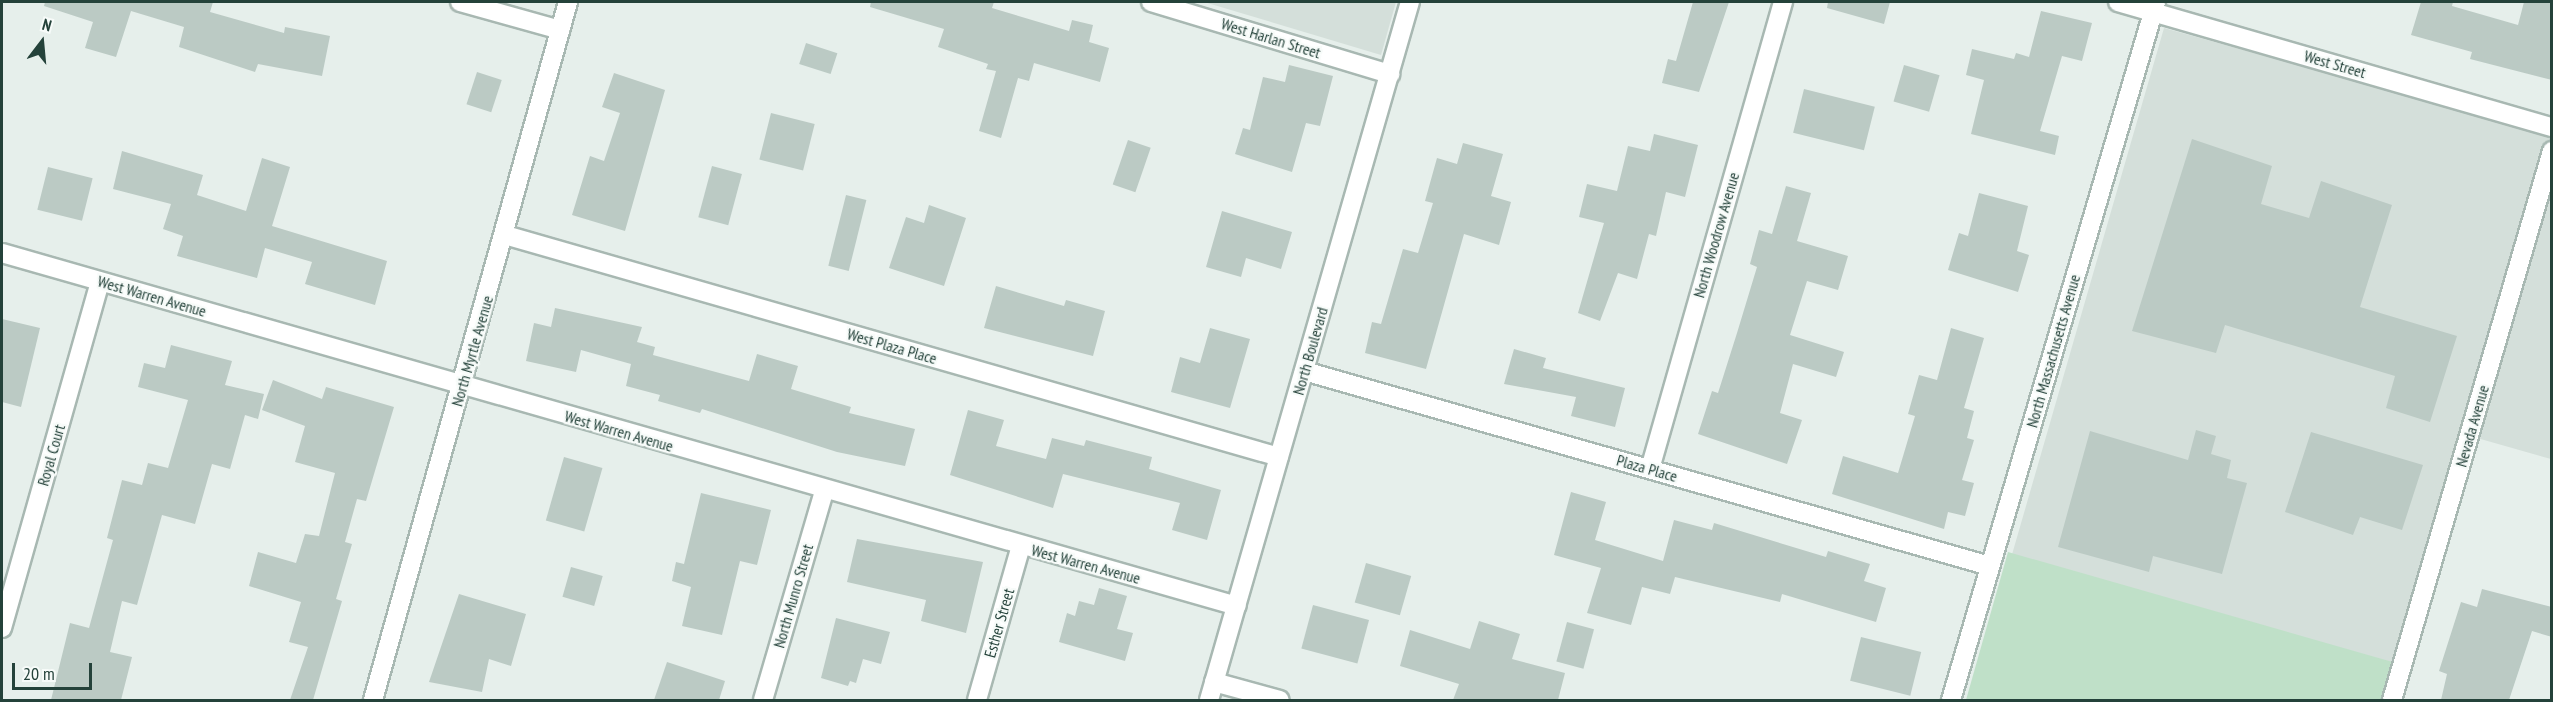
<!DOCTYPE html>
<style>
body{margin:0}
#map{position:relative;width:2553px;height:702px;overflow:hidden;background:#e6efeb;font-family:"PT Sans Narrow",sans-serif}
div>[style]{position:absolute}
.built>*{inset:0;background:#d4dfda}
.green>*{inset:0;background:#bfe0c8}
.building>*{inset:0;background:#bbcac4;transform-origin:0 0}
.roads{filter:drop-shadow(2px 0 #a8b8b2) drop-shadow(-2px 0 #a8b8b2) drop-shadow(0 2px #a8b8b2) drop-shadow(0 -2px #a8b8b2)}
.minor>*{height:18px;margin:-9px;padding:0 9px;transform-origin:9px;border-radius:9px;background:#fff}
.tertiary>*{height:18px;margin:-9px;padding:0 9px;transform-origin:9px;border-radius:9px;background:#fff}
span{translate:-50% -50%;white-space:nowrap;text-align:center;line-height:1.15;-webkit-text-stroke:4.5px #f7fbf9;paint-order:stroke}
.street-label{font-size:16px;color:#24423a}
.frame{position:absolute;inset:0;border:3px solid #24423a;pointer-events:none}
.north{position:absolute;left:12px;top:12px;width:60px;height:60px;-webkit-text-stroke:4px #f7fbf9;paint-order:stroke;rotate:16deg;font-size:16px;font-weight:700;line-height:24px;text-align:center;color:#24423a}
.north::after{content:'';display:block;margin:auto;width:21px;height:27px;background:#24423a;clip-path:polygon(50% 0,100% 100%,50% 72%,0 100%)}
.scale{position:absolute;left:12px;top:663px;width:80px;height:27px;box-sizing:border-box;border:3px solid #24423a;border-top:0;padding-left:8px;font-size:18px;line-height:21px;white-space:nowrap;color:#24423a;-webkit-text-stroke:4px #f7fbf9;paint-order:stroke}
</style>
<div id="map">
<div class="built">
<i style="clip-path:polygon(1204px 2px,1396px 2px,1381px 55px)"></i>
<i style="clip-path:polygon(2164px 28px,2551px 135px,2551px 459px,2470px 436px,2388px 700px,1970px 700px)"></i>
</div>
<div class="green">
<i style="clip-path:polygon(2008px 552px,2403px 665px,2392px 700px,1966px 700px)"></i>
</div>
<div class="building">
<i style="clip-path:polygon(45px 2px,213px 2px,210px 12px,284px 33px,285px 27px,330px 36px,322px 76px,258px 64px,255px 72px,179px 47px,184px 27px,131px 11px,116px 57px,85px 48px,93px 22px,44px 6px)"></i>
<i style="clip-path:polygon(871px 2px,994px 2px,992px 8px,1069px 31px,1072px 20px,1093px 25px,1089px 42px,1109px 48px,1100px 82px,1034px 63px,1029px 81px,1018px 78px,1001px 138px,979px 131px,996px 71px,986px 69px,988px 64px,938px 47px,944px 29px,870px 7px)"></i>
<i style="clip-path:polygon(1693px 2px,1729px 2px,1699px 92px,1662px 83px,1668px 59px,1676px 61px)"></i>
<i style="clip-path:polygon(1828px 2px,1890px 2px,1884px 24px,1827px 8px)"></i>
<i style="clip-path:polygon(2421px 2px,2453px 2px,2452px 6px,2518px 25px,2524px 2px,2552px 2px,2552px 80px,2470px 59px,2472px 52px,2411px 35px)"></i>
<i style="clip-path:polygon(2041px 11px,2092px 23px,2082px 61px,2062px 56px,2040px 131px,2059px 136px,2055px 155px,1971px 134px,1984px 80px,1966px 75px,1972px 49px,2014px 59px,2016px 53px,2029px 57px)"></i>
<i style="left:806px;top:43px;width:33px;height:22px;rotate:18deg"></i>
<i style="clip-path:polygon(1289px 65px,1333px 76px,1320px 126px,1306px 123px,1292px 172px,1235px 154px,1243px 128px,1250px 130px,1263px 77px,1285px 82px)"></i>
<i style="left:1904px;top:65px;width:37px;height:38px;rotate:16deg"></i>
<i style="left:477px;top:72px;width:26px;height:34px;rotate:18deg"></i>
<i style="clip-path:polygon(614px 73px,665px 90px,625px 231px,572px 215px,590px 156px,604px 161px,620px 113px,602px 107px)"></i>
<i style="left:1804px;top:89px;width:73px;height:45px;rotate:14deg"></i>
<i style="left:771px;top:113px;width:45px;height:48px;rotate:14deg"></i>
<i style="clip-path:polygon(1654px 134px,1698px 145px,1685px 197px,1666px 192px,1656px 236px,1649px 234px,1637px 279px,1618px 273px,1600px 321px,1578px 313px,1604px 223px,1579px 217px,1587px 184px,1617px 191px,1628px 146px,1650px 151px)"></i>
<i style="clip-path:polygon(2192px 139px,2272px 166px,2261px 204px,2309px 218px,2321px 181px,2392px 205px,2360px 307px,2457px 336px,2430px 422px,2386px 408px,2395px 376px,2225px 325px,2216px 353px,2132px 331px)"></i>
<i style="left:1128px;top:140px;width:24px;height:47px;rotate:19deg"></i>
<i style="clip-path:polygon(1463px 143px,1503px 154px,1491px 196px,1511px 202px,1499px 245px,1464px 234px,1426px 369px,1365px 353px,1372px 322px,1381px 324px,1403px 249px,1418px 253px,1433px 203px,1425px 201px,1437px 158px,1457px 164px)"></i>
<i style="clip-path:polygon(122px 151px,203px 175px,197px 195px,246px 211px,262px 158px,290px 167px,272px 226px,387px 261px,375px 305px,305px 284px,312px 262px,265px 248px,257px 278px,177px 256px,183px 236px,163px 229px,171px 204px,113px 189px)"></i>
<i style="left:712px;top:166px;width:31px;height:53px;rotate:15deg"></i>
<i style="left:48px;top:167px;width:46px;height:44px;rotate:14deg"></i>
<i style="clip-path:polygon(1786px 186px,1811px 193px,1797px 241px,1848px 256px,1838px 290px,1807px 281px,1790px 335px,1844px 352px,1836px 377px,1793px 364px,1780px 413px,1802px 420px,1787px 464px,1698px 434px,1712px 391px,1718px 393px,1737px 333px,1757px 267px,1750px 264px,1759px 230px,1772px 234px)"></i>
<i style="clip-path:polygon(1979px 193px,2028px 206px,2017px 251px,2029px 255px,2018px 292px,1948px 270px,1959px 233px,1968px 236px)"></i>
<i style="left:846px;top:195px;width:21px;height:73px;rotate:14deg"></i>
<i style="clip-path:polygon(929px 205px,966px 218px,944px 286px,889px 268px,906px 217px,924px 223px)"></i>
<i style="clip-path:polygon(1222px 211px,1292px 232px,1281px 269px,1246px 258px,1241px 277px,1206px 267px)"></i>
<i style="clip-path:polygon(996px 286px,1064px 306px,1066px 300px,1105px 311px,1093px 356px,984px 328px)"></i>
<i style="clip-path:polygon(555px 308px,642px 327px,637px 342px,655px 347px,653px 355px,749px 381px,757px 354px,798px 366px,791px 389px,851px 407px,849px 413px,915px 429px,905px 466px,837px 452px,702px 409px,700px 413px,658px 401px,660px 395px,626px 386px,631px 364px,581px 350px,576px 372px,526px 361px,534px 323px,551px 327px)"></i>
<i style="clip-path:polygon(2px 319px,40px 328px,21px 407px,2px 402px)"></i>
<i style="clip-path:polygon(1210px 328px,1250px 339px,1230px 408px,1171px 392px,1180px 357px,1200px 363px)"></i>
<i style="clip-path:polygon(1951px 328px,1984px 338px,1964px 408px,1974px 411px,1967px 438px,1974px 440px,1962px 480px,1974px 483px,1965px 516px,1948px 512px,1944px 529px,1832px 494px,1843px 456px,1898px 473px,1915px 416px,1908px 414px,1919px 375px,1937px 380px)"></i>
<i style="clip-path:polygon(171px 345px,232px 361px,225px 385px,264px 394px,258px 419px,245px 415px,230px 469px,212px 464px,195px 524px,162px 515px,137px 605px,122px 601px,110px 652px,132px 657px,121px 700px,51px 700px,70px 623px,89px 628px,113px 540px,107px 538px,122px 480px,142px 485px,148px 463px,168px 468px,188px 400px,138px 387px,144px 363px,165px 368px)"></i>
<i style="clip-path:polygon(1514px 349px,1546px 358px,1543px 368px,1625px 388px,1615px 427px,1571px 416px,1576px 397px,1504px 384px)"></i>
<i style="clip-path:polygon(273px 380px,322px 399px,326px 387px,394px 407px,366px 501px,357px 499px,345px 542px,352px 544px,336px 599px,342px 601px,313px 700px,290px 700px,308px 647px,289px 642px,301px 602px,249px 586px,258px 552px,296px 563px,305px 534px,319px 536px,335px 473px,295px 462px,305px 426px,262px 410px)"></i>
<i style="clip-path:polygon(968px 410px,1004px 420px,996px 446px,1046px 459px,1052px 438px,1084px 446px,1086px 440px,1152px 457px,1149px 469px,1221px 490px,1207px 540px,1172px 530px,1180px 503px,1063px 474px,1053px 508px,950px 475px)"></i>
<i style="clip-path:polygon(2196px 430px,2216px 436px,2211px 454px,2231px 460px,2227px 478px,2247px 483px,2222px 574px,2153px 556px,2149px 572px,2058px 547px,2090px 431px,2188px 460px)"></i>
<i style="clip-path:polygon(2311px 432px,2423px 465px,2402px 530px,2360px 517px,2353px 535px,2285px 512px)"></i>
<i style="left:564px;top:457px;width:40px;height:66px;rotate:16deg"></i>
<i style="clip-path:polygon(1571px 492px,1606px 502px,1595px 540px,1663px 561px,1674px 520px,1712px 530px,1714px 523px,1826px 557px,1828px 551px,1870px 564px,1864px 581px,1886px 588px,1876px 622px,1782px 594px,1780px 602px,1675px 577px,1670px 594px,1642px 587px,1631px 625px,1587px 613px,1601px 568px,1554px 555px)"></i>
<i style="clip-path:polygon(701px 493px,771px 510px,757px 565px,740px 561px,722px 635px,682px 626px,691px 587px,672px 581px,676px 562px,684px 564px)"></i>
<i style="clip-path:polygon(857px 539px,983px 562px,966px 633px,921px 621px,926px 600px,847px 582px)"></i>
<i style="left:1366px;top:563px;width:47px;height:41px;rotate:16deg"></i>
<i style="left:571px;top:567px;width:33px;height:31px;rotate:16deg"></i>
<i style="clip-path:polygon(1099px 588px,1127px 596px,1117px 629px,1133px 633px,1125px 661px,1059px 642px,1067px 613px,1075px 616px,1079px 601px,1094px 605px)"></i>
<i style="clip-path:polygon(2482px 589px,2552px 607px,2552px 637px,2532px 631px,2509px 700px,2441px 700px,2447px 674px,2439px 671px,2461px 602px,2477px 607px)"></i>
<i style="clip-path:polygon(459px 594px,526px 614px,511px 666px,489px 659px,482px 692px,429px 682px)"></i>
<i style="left:1313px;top:605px;width:58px;height:45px;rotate:15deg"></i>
<i style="clip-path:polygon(836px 618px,890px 632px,881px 664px,863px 659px,856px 683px,850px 681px,848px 686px,821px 678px)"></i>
<i style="clip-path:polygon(1479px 621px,1520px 634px,1512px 659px,1565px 673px,1558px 700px,1453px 700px,1459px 684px,1400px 666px,1410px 630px,1470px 649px)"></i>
<i style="left:1567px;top:622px;width:28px;height:41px;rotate:15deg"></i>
<i style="left:1861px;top:637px;width:62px;height:45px;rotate:14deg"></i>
<i style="clip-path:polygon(667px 662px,725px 681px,719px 700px,654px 700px)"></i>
</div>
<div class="roads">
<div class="minor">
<i style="left:460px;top:2px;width:104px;rotate:15.6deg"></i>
<i style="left:1151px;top:2px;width:250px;rotate:16.8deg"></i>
<i style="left:2118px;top:2px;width:452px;rotate:16.1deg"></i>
<i style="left:505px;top:235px;width:805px;rotate:16deg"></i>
<i style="left:2px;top:253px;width:1284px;rotate:15.95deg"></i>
<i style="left:1304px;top:371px;width:713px;rotate:15.87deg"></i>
<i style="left:1650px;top:469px;width:486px;rotate:-74.1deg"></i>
<i style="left:2px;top:628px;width:360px;rotate:-74.2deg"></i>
<i style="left:1214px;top:682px;width:68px;rotate:15.3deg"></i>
<i style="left:373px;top:700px;width:725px;rotate:-74.39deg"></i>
<i style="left:763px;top:700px;width:218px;rotate:-73.7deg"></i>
<i style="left:977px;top:700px;width:160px;rotate:-74.1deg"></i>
<i style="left:1951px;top:700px;width:727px;rotate:-73.63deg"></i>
<i style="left:2392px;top:700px;width:572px;rotate:-73.75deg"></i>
</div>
<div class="tertiary">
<i style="left:1209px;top:700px;width:726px;rotate:-73.94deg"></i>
</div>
</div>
<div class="street-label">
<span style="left:1271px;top:38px;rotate:17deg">West Harlan Street</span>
<span style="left:2335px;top:64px;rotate:16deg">West Street</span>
<span style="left:1716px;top:235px;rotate:-74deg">North Woodrow Avenue</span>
<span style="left:152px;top:296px;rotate:16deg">West Warren Avenue</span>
<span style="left:892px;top:346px;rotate:16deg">West Plaza Place</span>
<span style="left:472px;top:351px;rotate:-74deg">North Myrtle Avenue</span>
<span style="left:1310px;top:351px;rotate:-74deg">North Boulevard</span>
<span style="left:2053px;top:351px;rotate:-74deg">North Massachusetts Avenue</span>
<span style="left:2472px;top:426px;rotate:-74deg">Nevada Avenue</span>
<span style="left:619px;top:431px;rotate:16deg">West Warren Avenue</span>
<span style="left:51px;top:455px;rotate:-74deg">Royal Court</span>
<span style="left:1647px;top:468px;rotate:16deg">Plaza Place</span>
<span style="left:1086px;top:564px;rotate:15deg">West Warren Avenue</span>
<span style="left:793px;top:596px;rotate:-74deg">North Munro Street</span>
<span style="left:999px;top:623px;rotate:-74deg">Esther Street</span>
</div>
<div class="frame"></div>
<div class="north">N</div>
<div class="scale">20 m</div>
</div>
